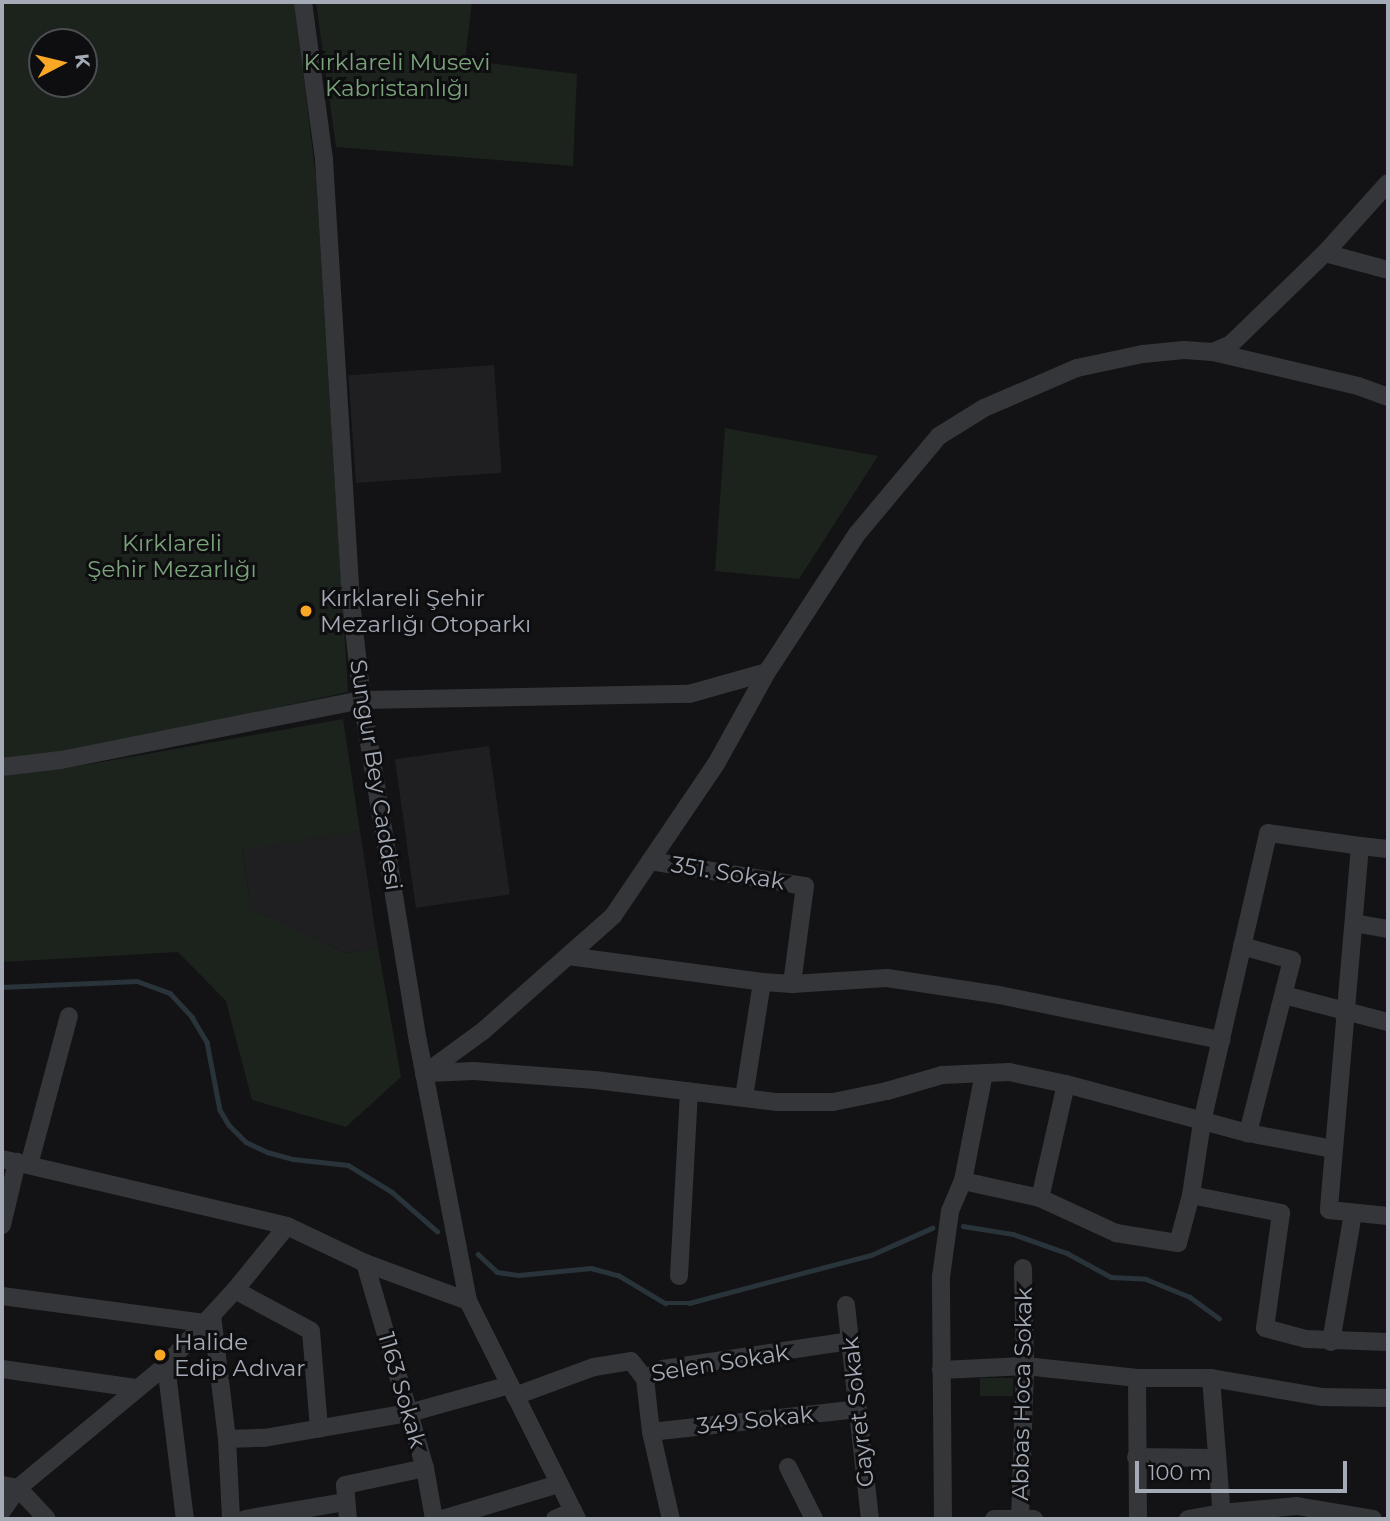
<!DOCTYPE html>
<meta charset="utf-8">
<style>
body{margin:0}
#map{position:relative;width:1390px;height:1521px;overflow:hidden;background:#131315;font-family:Montserrat,sans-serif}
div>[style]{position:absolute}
.built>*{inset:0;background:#1f1f22;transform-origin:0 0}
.green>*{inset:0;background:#1b231c;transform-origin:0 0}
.stream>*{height:4.5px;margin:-2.25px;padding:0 2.25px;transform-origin:2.25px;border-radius:2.25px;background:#29333a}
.minor>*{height:18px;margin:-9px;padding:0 9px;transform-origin:9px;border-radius:9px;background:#34363a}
.dots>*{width:19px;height:19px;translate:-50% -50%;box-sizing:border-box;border:4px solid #0e0e10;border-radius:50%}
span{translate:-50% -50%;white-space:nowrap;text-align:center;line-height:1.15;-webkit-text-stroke:6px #0e0e10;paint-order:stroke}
.park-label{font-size:23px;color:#7aa37a}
.poi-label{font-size:23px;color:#a4abb6}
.left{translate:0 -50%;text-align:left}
.street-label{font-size:23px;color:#a4abb6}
.frame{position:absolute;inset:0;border:4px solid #a4abb6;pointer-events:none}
.north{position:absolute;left:28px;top:28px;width:70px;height:70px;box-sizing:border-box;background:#0e0e10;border:2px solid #4a4d52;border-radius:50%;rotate:83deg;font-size:19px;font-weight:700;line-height:28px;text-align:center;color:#a4abb6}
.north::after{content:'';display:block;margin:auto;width:24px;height:32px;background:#fba726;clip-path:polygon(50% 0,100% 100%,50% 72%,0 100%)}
.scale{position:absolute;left:1135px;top:1461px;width:212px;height:32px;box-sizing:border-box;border:4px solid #a4abb6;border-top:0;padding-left:9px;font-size:21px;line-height:24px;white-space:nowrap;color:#a4abb6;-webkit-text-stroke:5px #0e0e10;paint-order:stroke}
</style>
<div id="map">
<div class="built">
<i style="left:494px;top:365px;width:108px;height:146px;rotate:86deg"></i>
<i style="left:489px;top:746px;width:150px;height:95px;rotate:82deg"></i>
<i style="clip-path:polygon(360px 831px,378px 948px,346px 953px,251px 908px,242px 849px)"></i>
</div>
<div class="green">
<i style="clip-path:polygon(evenodd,2px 2px,295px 2px,316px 179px,348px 692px,88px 749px,2px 760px,2px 2px,42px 42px,84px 42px,84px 84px,42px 84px,42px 42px)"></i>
<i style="clip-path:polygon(316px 2px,472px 2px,465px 60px,577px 74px,573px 166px,336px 147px)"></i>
<i style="clip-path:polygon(725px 428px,878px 456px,799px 579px,715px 571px)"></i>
<i style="clip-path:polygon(343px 719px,360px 831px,242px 850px,251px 908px,346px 953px,378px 948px,401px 1077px,346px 1127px,252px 1100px,226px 1001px,178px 952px,2px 962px,2px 776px,91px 764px)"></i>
<i style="left:1013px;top:1378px;width:18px;height:33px;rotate:90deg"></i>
</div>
<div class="stream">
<i style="left:2px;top:987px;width:135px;rotate:-2.5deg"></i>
<i style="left:137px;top:981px;width:35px;rotate:20deg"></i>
<i style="left:170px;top:993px;width:33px;rotate:47deg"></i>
<i style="left:192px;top:1017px;width:29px;rotate:59deg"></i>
<i style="left:207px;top:1042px;width:69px;rotate:79.2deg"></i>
<i style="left:220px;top:1110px;width:17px;rotate:59deg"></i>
<i style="left:229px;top:1125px;width:24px;rotate:45deg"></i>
<i style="left:246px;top:1142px;width:23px;rotate:25deg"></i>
<i style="left:267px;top:1152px;width:27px;rotate:15deg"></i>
<i style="left:293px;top:1159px;width:55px;rotate:6.2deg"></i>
<i style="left:348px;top:1165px;width:52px;rotate:31.5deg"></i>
<i style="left:392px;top:1192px;width:60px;rotate:40.9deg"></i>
<i style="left:963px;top:1226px;width:51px;rotate:9.1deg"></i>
<i style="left:1013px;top:1234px;width:57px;rotate:19.4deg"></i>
<i style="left:1067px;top:1253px;width:50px;rotate:28.6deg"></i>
<i style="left:1111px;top:1277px;width:35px;rotate:3deg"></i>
<i style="left:1146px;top:1279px;width:48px;rotate:22.2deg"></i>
<i style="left:1190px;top:1297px;width:36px;rotate:36deg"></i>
<i style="left:478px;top:1254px;width:26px;rotate:43deg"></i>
<i style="left:497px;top:1272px;width:22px;rotate:8deg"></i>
<i style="left:519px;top:1275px;width:72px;rotate:-5.6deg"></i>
<i style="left:591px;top:1268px;width:28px;rotate:15deg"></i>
<i style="left:618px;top:1275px;width:55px;rotate:30.8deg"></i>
<i style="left:665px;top:1303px;width:24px"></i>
<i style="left:689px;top:1303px;width:188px;rotate:-14.8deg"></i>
<i style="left:871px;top:1255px;width:67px;rotate:-23.9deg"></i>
</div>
<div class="minor">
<i style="left:303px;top:2px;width:159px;rotate:82.4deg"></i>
<i style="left:324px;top:160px;width:442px;rotate:86.5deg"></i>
<i style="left:351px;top:601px;width:100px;rotate:83.7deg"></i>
<i style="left:362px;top:700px;width:346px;rotate:80.7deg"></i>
<i style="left:418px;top:1041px;width:265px;rotate:79.1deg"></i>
<i style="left:468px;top:1301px;width:244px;rotate:63.4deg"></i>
<i style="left:1325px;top:253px;width:65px;rotate:15.1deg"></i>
<i style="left:1213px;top:352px;width:149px;rotate:13.2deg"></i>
<i style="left:1358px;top:386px;width:32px;rotate:20deg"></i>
<i style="left:2px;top:767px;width:59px;rotate:-6.8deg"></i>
<i style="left:61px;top:760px;width:307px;rotate:-11.3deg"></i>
<i style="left:362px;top:700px;width:327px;rotate:-1.1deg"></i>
<i style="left:689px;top:694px;width:81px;rotate:-15.8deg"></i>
<i style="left:1388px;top:849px;width:28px;rotate:-174deg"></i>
<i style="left:1360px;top:846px;width:365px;rotate:94.9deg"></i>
<i style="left:1329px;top:1210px;width:59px;rotate:5.8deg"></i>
<i style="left:650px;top:861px;width:157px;rotate:9.2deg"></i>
<i style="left:805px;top:886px;width:99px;rotate:97.6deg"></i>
<i style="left:1354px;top:923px;width:35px;rotate:10deg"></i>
<i style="left:1242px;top:946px;width:52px;rotate:15.6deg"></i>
<i style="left:1292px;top:960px;width:179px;rotate:104.3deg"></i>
<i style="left:568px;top:956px;width:196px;rotate:7.6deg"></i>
<i style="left:762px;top:982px;width:30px;rotate:4deg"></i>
<i style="left:792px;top:984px;width:95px;rotate:-3.6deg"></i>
<i style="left:887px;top:978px;width:113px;rotate:8.6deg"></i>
<i style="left:999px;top:995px;width:227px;rotate:11.5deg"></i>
<i style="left:1284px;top:995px;width:107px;rotate:14.6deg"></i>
<i style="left:428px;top:1073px;width:46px;rotate:-2.5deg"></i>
<i style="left:474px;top:1071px;width:121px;rotate:4.3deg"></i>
<i style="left:595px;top:1080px;width:182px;rotate:6.9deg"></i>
<i style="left:776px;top:1102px;width:57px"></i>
<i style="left:833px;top:1102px;width:55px;rotate:-11.5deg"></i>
<i style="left:887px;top:1091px;width:57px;rotate:-16.2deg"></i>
<i style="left:942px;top:1075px;width:67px;rotate:-2.6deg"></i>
<i style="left:1009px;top:1072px;width:58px;rotate:11.9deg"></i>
<i style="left:1066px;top:1084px;width:188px;rotate:15.1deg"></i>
<i style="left:1248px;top:1133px;width:86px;rotate:10.7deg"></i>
<i style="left:424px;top:1074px;width:73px;rotate:-36.1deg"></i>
<i style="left:483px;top:1031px;width:174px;rotate:-41.5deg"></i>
<i style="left:613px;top:916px;width:184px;rotate:-55.9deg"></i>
<i style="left:716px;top:764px;width:105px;rotate:-61deg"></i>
<i style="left:767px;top:672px;width:165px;rotate:-56.9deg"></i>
<i style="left:857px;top:534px;width:128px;rotate:-50.1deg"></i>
<i style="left:939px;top:436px;width:53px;rotate:-31.9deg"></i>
<i style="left:984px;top:408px;width:101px;rotate:-23.3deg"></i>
<i style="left:1077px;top:368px;width:67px;rotate:-12deg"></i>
<i style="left:1143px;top:354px;width:41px;rotate:-5.6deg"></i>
<i style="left:1184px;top:350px;width:29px;rotate:4deg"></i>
<i style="left:1213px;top:352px;width:20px;rotate:-24deg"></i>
<i style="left:1231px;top:344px;width:131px;rotate:-44.1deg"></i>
<i style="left:1325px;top:253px;width:94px;rotate:-48deg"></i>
<i style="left:1066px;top:1084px;width:117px;rotate:102.8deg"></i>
<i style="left:1040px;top:1198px;width:84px;rotate:24.7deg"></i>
<i style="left:1116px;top:1233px;width:63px;rotate:9.2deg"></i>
<i style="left:1178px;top:1243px;width:50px;rotate:-74.8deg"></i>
<i style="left:1191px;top:1195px;width:74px;rotate:-81.4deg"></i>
<i style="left:1202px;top:1122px;width:296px;rotate:-77.1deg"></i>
<i style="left:1268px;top:833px;width:93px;rotate:8deg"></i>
<i style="left:744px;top:1097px;width:116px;rotate:-81.1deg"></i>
<i style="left:2px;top:1159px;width:293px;rotate:13.2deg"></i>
<i style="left:287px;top:1226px;width:86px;rotate:25.4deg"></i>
<i style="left:365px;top:1263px;width:110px;rotate:20.3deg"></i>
<i style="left:29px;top:1165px;width:154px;rotate:-75deg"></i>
<i style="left:963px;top:1181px;width:79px;rotate:12.4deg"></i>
<i style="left:1191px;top:1195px;width:92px;rotate:11.3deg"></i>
<i style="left:1281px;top:1213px;width:116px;rotate:97.9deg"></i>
<i style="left:1265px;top:1328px;width:42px;rotate:15deg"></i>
<i style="left:1306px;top:1339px;width:82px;rotate:2.1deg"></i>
<i style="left:2px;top:1225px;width:65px;rotate:-76.6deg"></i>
<i style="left:365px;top:1263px;width:214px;rotate:73.7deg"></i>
<i style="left:425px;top:1468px;width:52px;rotate:80deg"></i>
<i style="left:679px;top:1276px;width:185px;rotate:-86.9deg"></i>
<i style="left:235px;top:1290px;width:86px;rotate:28.3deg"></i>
<i style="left:311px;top:1331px;width:98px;rotate:85.3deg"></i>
<i style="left:2px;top:1296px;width:204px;rotate:7.6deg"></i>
<i style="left:846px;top:1305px;width:215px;rotate:83.6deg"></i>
<i style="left:212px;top:1315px;width:125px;rotate:83.1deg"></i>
<i style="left:227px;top:1439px;width:80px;rotate:87.1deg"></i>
<i style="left:1331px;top:1342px;width:131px;rotate:-80.3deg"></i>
<i style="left:166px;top:1365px;width:155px;rotate:83deg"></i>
<i style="left:2px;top:1369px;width:135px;rotate:8.1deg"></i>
<i style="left:941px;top:1370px;width:84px;rotate:-2.7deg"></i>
<i style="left:1025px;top:1366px;width:113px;rotate:6.1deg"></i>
<i style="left:1137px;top:1378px;width:74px"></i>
<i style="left:1211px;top:1378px;width:113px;rotate:9.7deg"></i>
<i style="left:1322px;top:1397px;width:66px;rotate:0.9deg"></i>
<i style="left:1137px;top:1378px;width:141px;rotate:89.6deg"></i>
<i style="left:1211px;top:1378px;width:141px;rotate:85.5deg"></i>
<i style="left:645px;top:1379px;width:53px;rotate:83.5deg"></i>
<i style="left:651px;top:1432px;width:89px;rotate:77.1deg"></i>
<i style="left:515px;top:1396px;width:84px;rotate:-20.2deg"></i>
<i style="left:594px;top:1367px;width:37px;rotate:-9deg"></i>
<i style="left:631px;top:1361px;width:23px;rotate:52deg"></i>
<i style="left:645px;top:1379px;width:21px;rotate:-29deg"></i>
<i style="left:663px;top:1369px;width:190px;rotate:-8.5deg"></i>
<i style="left:651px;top:1432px;width:208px;rotate:-6.3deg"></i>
<i style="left:227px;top:1439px;width:37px;rotate:-2deg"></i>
<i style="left:264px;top:1438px;width:147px;rotate:-9.8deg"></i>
<i style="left:409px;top:1413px;width:105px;rotate:-15.5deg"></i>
<i style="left:1136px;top:1457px;width:80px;rotate:0.7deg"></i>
<i style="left:788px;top:1467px;width:58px;rotate:63.4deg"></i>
<i style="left:2px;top:1485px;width:16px;rotate:11deg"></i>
<i style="left:18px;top:1488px;width:42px;rotate:46.9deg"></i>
<i style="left:2px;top:1511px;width:28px;rotate:-55deg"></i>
<i style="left:18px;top:1488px;width:192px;rotate:-39.7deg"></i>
<i style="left:166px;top:1365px;width:102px;rotate:-47.4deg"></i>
<i style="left:235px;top:1290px;width:82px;rotate:-50.9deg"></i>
<i style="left:245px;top:1519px;width:102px;rotate:-9.6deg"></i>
<i style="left:348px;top:1519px;width:34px;rotate:-95deg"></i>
<i style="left:345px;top:1485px;width:82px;rotate:-12deg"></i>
<i style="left:442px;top:1519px;width:122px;rotate:-16.7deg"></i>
<i style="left:555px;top:1519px;width:20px;rotate:-24deg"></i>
<i style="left:943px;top:1519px;width:242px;rotate:-90.5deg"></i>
<i style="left:941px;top:1277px;width:67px;rotate:-82.2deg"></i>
<i style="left:950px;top:1211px;width:33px;rotate:-67deg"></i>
<i style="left:963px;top:1181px;width:110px;rotate:-79deg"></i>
<i style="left:994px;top:1519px;width:40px"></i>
<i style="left:1020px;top:1519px;width:153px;rotate:-88.1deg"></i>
<i style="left:1025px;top:1366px;width:98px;rotate:-91.2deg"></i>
<i style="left:1188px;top:1519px;width:34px;rotate:-10deg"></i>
<i style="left:1221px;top:1513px;width:76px;rotate:-5.3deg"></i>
<i style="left:1297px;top:1506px;width:77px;rotate:9.7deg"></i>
</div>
<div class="dots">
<i style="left:306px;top:611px;background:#fba726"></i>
<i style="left:160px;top:1355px;background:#fba726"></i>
</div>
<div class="park-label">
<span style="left:397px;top:75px">Kırklareli Musevi<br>Kabristanlığı</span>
<span style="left:172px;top:556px">Kırklareli<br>Şehir Mezarlığı</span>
</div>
<div class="poi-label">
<span class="left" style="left:320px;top:611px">Kırklareli Şehir<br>Mezarlığı Otoparkı</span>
<span class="left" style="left:174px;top:1355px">Halide<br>Edip Adıvar</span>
</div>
<div class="street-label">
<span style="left:376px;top:775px;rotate:81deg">Sungur Bey Caddesi</span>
<span style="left:728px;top:873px;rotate:9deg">351. Sokak</span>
<span style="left:720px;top:1363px;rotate:-9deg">Selen Sokak</span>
<span style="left:402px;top:1390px;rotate:74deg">1163 Sokak</span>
<span style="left:1022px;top:1394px;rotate:-89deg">Abbas Hoca Sokak</span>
<span style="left:858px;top:1412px;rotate:-96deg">Gayret Sokak</span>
<span style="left:755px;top:1420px;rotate:-6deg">349 Sokak</span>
</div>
<div class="frame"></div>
<div class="north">K</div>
<div class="scale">100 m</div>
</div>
